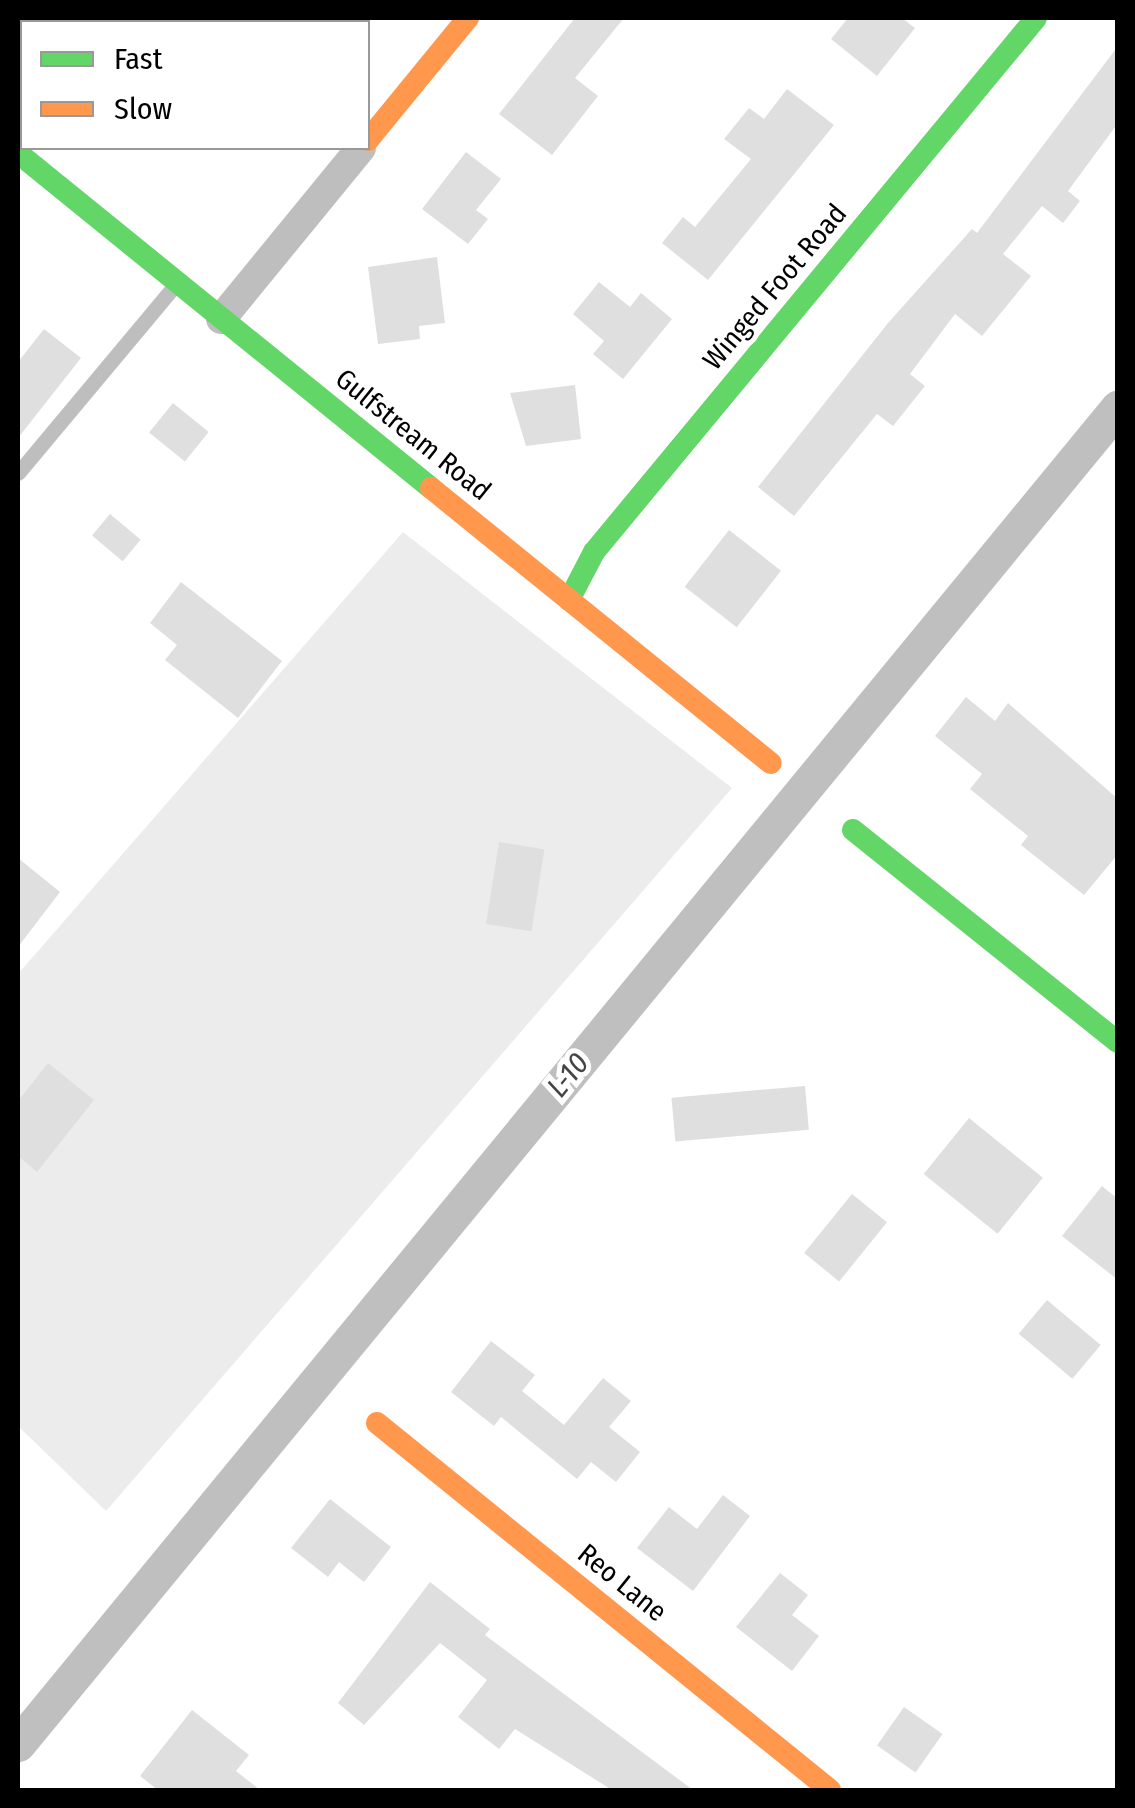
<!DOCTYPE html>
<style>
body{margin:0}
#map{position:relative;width:1135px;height:1808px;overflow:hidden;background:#fff;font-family:"Fira Sans Condensed",sans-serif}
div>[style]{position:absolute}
.green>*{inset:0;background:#ececec}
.canal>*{height:35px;margin:-17.5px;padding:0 17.5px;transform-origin:17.5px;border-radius:17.5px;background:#bfbfbf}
.building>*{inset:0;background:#dfdfdf;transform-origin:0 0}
.lane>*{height:15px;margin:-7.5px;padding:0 7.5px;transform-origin:7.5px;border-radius:7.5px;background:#bebebe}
.street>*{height:30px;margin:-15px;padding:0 15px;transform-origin:15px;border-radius:15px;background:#bebebe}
.fast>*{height:22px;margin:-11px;padding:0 11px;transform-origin:11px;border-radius:11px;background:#63d668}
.slow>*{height:22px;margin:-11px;padding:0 11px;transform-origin:11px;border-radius:11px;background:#ff974d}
span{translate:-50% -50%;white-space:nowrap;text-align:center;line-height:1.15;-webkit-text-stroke:10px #fff;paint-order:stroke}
.street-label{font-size:28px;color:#000}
.water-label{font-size:30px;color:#444;font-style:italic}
.frame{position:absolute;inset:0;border:20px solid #000;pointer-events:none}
.legend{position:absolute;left:20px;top:20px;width:350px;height:130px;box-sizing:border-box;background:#fff;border:2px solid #999;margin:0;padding:12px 18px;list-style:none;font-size:30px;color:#000}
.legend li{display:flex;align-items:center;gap:20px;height:50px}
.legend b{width:50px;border:2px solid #999}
</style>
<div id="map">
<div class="green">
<i style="clip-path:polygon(403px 532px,732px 788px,106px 1511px,18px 1426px,18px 974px)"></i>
</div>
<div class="canal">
<i style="left:18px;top:1744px;width:1731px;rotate:-50.55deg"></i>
</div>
<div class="building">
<i style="clip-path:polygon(575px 18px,624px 18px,575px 78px,598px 96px,552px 155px,499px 114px)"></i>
<i style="clip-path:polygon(848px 18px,902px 18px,915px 28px,877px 76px,831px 39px)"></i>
<i style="clip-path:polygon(1118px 46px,1118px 123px,1068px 191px,1080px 201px,1063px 223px,1042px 206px,1003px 254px,1031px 276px,982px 336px,955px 314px,910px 374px,925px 386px,893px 426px,877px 414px,794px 516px,758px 487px,888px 323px,972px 229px,977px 233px)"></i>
<i style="clip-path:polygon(787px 89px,834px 125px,708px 280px,662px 243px,683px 217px,695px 227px,751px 159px,724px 139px,749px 108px,764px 119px)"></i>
<i style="clip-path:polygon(466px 152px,501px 179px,476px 210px,488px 219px,468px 244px,422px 209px)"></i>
<i style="clip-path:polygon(437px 257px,445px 323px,419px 326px,420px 339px,378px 344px,368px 267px)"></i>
<i style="clip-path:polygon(599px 282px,630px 307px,641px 293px,672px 319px,623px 379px,593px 354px,604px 341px,573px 314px)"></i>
<i style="clip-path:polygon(44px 329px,81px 358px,18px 438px,18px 362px)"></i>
<i style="clip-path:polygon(575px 385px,581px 439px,526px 446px,510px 393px)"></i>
<i style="left:173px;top:403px;width:46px;height:38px;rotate:39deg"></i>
<i style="left:110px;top:514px;width:40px;height:28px;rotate:40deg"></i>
<i style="left:729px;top:530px;width:66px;height:72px;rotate:38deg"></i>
<i style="clip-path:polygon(181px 582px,282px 661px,238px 718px,165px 660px,177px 645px,150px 623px)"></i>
<i style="clip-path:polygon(966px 697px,995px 721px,1008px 703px,1118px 799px,1118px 854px,1084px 895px,1021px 845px,1028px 836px,970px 789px,982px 774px,935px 736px)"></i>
<i style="left:499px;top:842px;width:46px;height:83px;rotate:9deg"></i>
<i style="clip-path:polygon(18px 858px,60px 892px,18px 947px)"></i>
<i style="clip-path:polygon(48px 1063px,94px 1100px,37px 1172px,18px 1156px,18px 1101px)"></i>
<i style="left:805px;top:1086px;width:44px;height:134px;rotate:85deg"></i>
<i style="left:969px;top:1118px;width:95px;height:72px;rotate:39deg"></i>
<i style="clip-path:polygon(1102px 1186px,1118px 1199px,1118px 1280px,1062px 1236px)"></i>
<i style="left:852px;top:1194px;width:45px;height:76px;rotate:39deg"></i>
<i style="left:1047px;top:1300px;width:70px;height:44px;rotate:40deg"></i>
<i style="clip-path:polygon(491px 1341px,535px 1375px,522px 1391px,564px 1425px,603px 1378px,631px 1401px,609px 1427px,640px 1452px,616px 1482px,591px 1462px,577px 1479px,501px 1417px,494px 1426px,451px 1392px)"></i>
<i style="clip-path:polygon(723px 1495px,750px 1516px,693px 1591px,637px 1548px,669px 1507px,697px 1529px)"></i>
<i style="clip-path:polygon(330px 1499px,391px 1547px,364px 1582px,339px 1562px,328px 1577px,291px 1548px)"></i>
<i style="clip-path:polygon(780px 1573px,808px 1595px,792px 1615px,819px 1636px,792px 1671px,736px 1627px)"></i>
<i style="clip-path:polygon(430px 1582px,490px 1629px,485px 1635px,693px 1790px,612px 1790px,515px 1729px,499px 1749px,458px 1717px,487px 1680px,440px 1643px,364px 1725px,338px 1703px)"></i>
<i style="left:904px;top:1707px;width:47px;height:47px;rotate:35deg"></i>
<i style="clip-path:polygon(192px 1710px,249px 1755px,236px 1771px,260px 1790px,158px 1790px,140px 1776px)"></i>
</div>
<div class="lane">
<i style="left:18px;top:473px;width:245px;rotate:-50.1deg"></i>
</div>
<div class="street">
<i style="left:221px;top:319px;width:221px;rotate:-50.7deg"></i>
</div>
<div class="fast">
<i style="left:18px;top:153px;width:532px;rotate:39.05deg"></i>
<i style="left:569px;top:600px;width:54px;rotate:-62.5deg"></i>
<i style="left:594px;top:552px;width:693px;rotate:-50.38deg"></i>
<i style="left:853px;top:830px;width:339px;rotate:38.7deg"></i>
</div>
<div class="slow">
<i style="left:368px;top:140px;width:158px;rotate:-50.7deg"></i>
<i style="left:431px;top:488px;width:437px;rotate:39deg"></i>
<i style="left:377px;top:1423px;width:583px;rotate:39.01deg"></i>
</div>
<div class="street-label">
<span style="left:775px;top:287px;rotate:-50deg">Winged Foot Road</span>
<span style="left:413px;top:435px;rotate:39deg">Gulfstream Road</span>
<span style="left:622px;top:1583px;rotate:39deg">Reo Lane</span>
</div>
<div class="water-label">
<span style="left:568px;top:1075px;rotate:-51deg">L-10</span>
</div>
<div class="frame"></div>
<ul class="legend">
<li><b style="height:12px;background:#63d668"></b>Fast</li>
<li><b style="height:12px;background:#ff974d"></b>Slow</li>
</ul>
</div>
